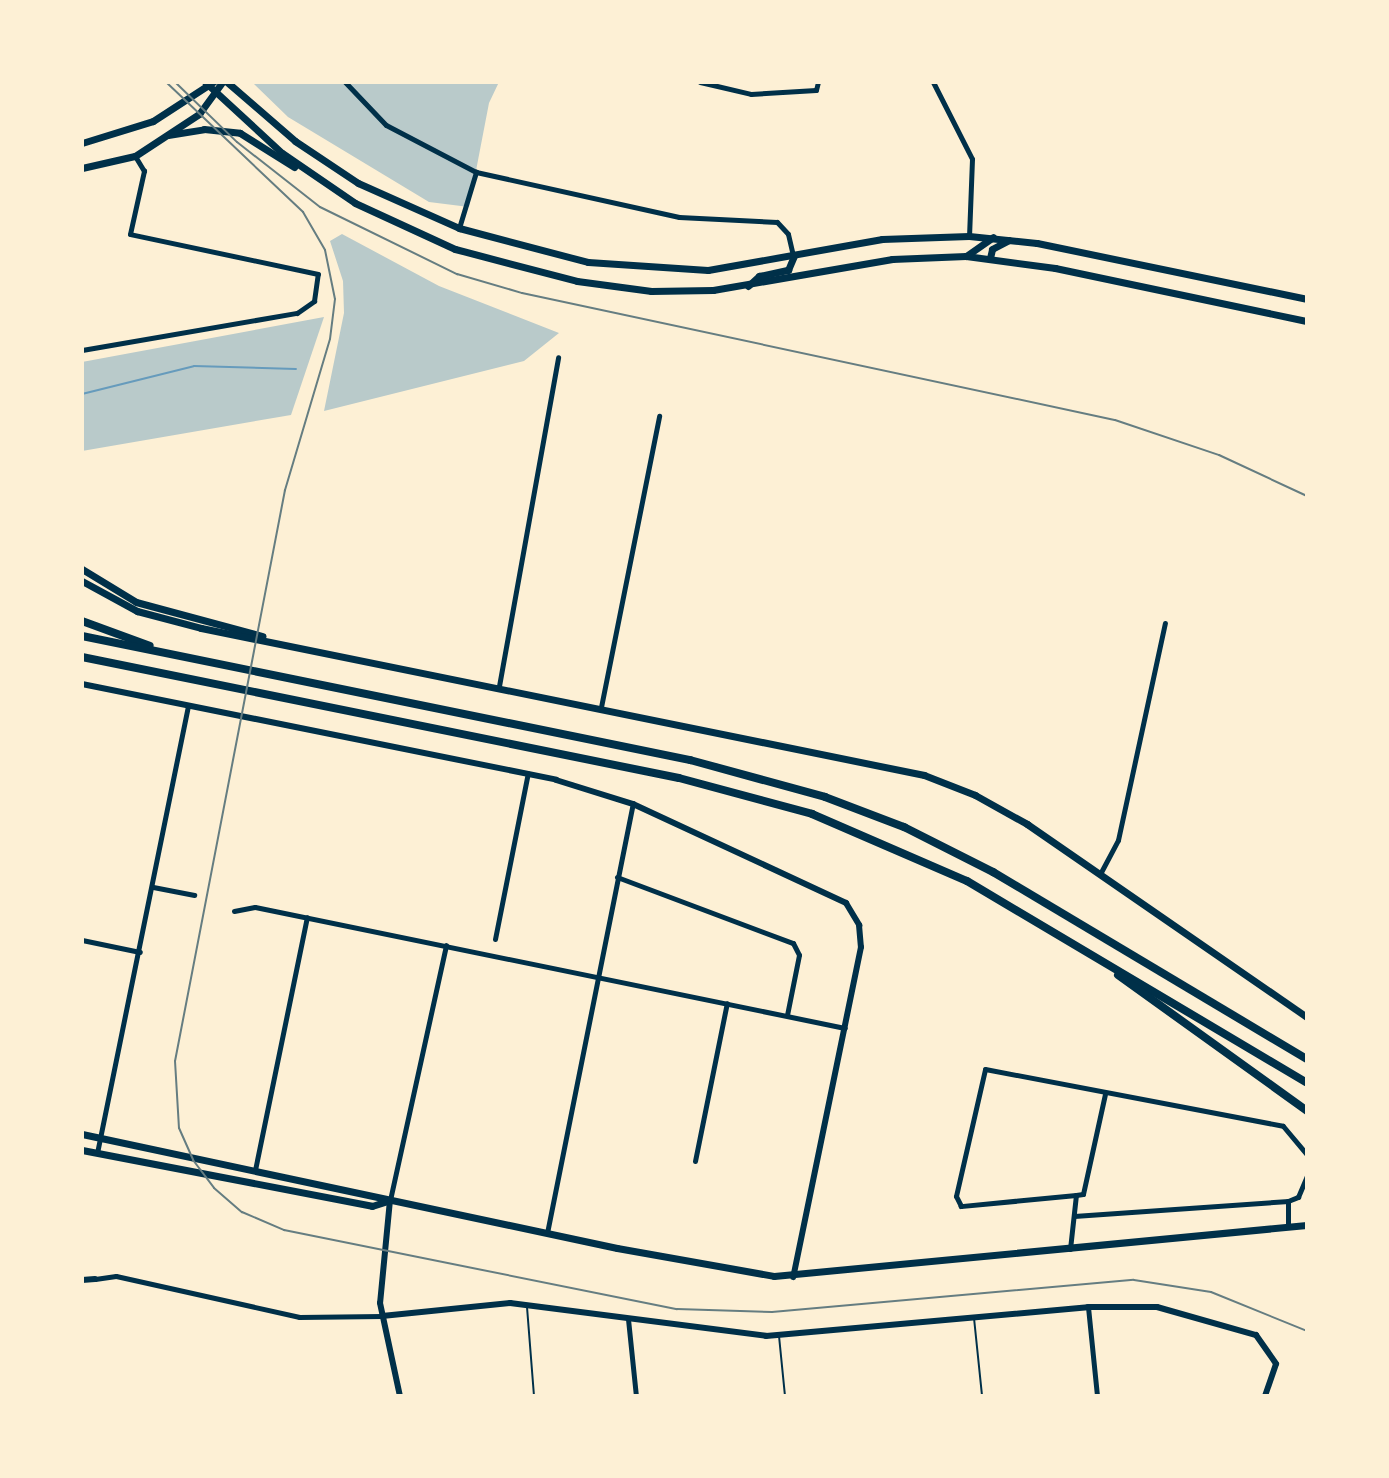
<!DOCTYPE html>
<style>
body{margin:0}
#map{position:relative;width:1389px;height:1478px;overflow:hidden;background:#fdf0d5;font-family:"DM Sans",sans-serif}
div>[style]{position:absolute}
.green>*{inset:0;background:#b9caca}
.stream>*{height:2px;margin:-1px;padding:0 1px;transform-origin:1px;border-radius:1px;background:#669bbc}
.service>*{height:2px;margin:-1px;padding:0 1px;transform-origin:1px;border-radius:1px;background:#003049}
.minor>*{height:5px;margin:-2.5px;padding:0 2.5px;transform-origin:2.5px;border-radius:2.5px;background:#003049}
.tertiary>*{height:6px;margin:-3px;padding:0 3px;transform-origin:3px;border-radius:3px;background:#003049}
.secondary>*{height:7px;margin:-3.5px;padding:0 3.5px;transform-origin:3.5px;border-radius:3.5px;background:#003049}
.primary>*{height:7px;margin:-3.5px;padding:0 3.5px;transform-origin:3.5px;border-radius:3.5px;background:#003049}
.motorway>*{height:8px;margin:-4px;padding:0 4px;transform-origin:4px;border-radius:4px;background:#003049}
.tram>*{height:2px;margin:-1px;padding:0 1px;transform-origin:1px;border-radius:1px;background:#657d81}
.rail>*{height:2px;margin:-1px;padding:0 1px;transform-origin:1px;border-radius:1px;background:#657d81}
span{translate:-50% -50%;white-space:nowrap;text-align:center;line-height:1.15;-webkit-text-stroke:6px #fdf0d5;paint-order:stroke}
.frame{position:absolute;inset:0;border:84px solid #fdf0d5;pointer-events:none}
</style>
<div id="map">
<div class="green">
<i style="clip-path:polygon(252px 82px,499px 82px,489px 103px,469px 207px,429px 202px,288px 117px)"></i>
<i style="clip-path:polygon(342px 234px,439px 286px,559px 333px,524px 361px,324px 411px,344px 313px,343px 281px,330px 241px)"></i>
<i style="clip-path:polygon(324px 317px,291px 415px,82px 451px,82px 362px)"></i>
</div>
<div class="stream">
<i style="left:82px;top:394px;width:115px;rotate:-14deg"></i>
<i style="left:194px;top:366px;width:102px;rotate:1.7deg"></i>
</div>
<div class="service">
<i style="left:527px;top:1307px;width:89px;rotate:85.5deg"></i>
<i style="left:974px;top:1318px;width:78px;rotate:84.1deg"></i>
<i style="left:779px;top:1336px;width:60px;rotate:84.3deg"></i>
</div>
<div class="minor">
<i style="left:345px;top:82px;width:59px;rotate:46.4deg"></i>
<i style="left:386px;top:125px;width:102px;rotate:27.6deg"></i>
<i style="left:700px;top:82px;width:52px;rotate:13.2deg"></i>
<i style="left:751px;top:94px;width:65px;rotate:-3.5deg"></i>
<i style="left:816px;top:90px;width:8px;rotate:-76deg"></i>
<i style="left:933px;top:82px;width:86px;rotate:63.1deg"></i>
<i style="left:972px;top:159px;width:77px;rotate:92.2deg"></i>
<i style="left:459px;top:228px;width:59px;rotate:-73.1deg"></i>
<i style="left:476px;top:172px;width:208px;rotate:12.5deg"></i>
<i style="left:679px;top:217px;width:98px;rotate:2.9deg"></i>
<i style="left:777px;top:222px;width:16px;rotate:47deg"></i>
<i style="left:788px;top:234px;width:22px;rotate:77deg"></i>
<i style="left:82px;top:350px;width:218px;rotate:-9.8deg"></i>
<i style="left:297px;top:313px;width:21px;rotate:-35deg"></i>
<i style="left:314px;top:301px;width:27px;rotate:-82deg"></i>
<i style="left:318px;top:274px;width:192px;rotate:-168deg"></i>
<i style="left:130px;top:234px;width:65px;rotate:-77.5deg"></i>
<i style="left:144px;top:171px;width:17px;rotate:-121deg"></i>
<i style="left:499px;top:686px;width:334px;rotate:-79.8deg"></i>
<i style="left:601px;top:707px;width:297px;rotate:-78.7deg"></i>
<i style="left:1100px;top:874px;width:38px;rotate:-62deg"></i>
<i style="left:1118px;top:840px;width:222px;rotate:-77.8deg"></i>
<i style="left:617px;top:877px;width:188px;rotate:20.6deg"></i>
<i style="left:793px;top:943px;width:13px;rotate:63deg"></i>
<i style="left:799px;top:955px;width:61px;rotate:101.3deg"></i>
<i style="left:153px;top:887px;width:42px;rotate:11deg"></i>
<i style="left:234px;top:911px;width:21px;rotate:-11deg"></i>
<i style="left:255px;top:907px;width:602px;rotate:11.59deg"></i>
<i style="left:495px;top:939px;width:169px;rotate:-78.8deg"></i>
<i style="left:82px;top:940px;width:59px;rotate:11.7deg"></i>
<i style="left:97px;top:1153px;width:457px;rotate:-78.5deg"></i>
<i style="left:695px;top:1161px;width:161px;rotate:-78.6deg"></i>
<i style="left:255px;top:1170px;width:258px;rotate:-78.4deg"></i>
<i style="left:1076px;top:1195px;width:7px;rotate:-8deg"></i>
<i style="left:1083px;top:1194px;width:102px;rotate:-77.6deg"></i>
<i style="left:390px;top:1200px;width:261px;rotate:-77.6deg"></i>
<i style="left:1074px;top:1216px;width:215px;rotate:-4deg"></i>
<i style="left:1288px;top:1227px;width:26px;rotate:-90deg"></i>
<i style="left:1288px;top:1201px;width:11px;rotate:-22deg"></i>
<i style="left:1298px;top:1197px;width:23px;rotate:-67deg"></i>
<i style="left:547px;top:1233px;width:438px;rotate:-78.7deg"></i>
<i style="left:1070px;top:1249px;width:54px;rotate:-83.7deg"></i>
<i style="left:1076px;top:1195px;width:116px;rotate:174.5deg"></i>
<i style="left:961px;top:1206px;width:11px;rotate:-117deg"></i>
<i style="left:956px;top:1196px;width:130px;rotate:-77.1deg"></i>
<i style="left:985px;top:1069px;width:303px;rotate:10.8deg"></i>
<i style="left:1283px;top:1126px;width:38px;rotate:50deg"></i>
<i style="left:95px;top:1279px;width:21px;rotate:-8deg"></i>
<i style="left:116px;top:1276px;width:188px;rotate:12.6deg"></i>
<i style="left:299px;top:1317px;width:83px;rotate:-0.7deg"></i>
<i style="left:1088px;top:1307px;width:89px;rotate:84.2deg"></i>
<i style="left:628px;top:1319px;width:77px;rotate:84.1deg"></i>
</div>
<div class="tertiary">
<i style="left:82px;top:684px;width:484px;rotate:11.4deg"></i>
<i style="left:556px;top:780px;width:81px;rotate:17.3deg"></i>
<i style="left:633px;top:804px;width:235px;rotate:24.9deg"></i>
<i style="left:846px;top:903px;width:26px;rotate:59deg"></i>
<i style="left:859px;top:925px;width:22px;rotate:85deg"></i>
<i style="left:861px;top:947px;width:337px;rotate:101.6deg"></i>
<i style="left:390px;top:1200px;width:103px;rotate:95.5deg"></i>
<i style="left:380px;top:1303px;width:95px;rotate:77.9deg"></i>
<i style="left:82px;top:1280px;width:13px;rotate:-4deg"></i>
<i style="left:382px;top:1316px;width:129px;rotate:-5.8deg"></i>
<i style="left:510px;top:1303px;width:258px;rotate:7.3deg"></i>
<i style="left:766px;top:1336px;width:323px;rotate:-5.1deg"></i>
<i style="left:1088px;top:1307px;width:69px"></i>
<i style="left:1157px;top:1307px;width:103px;rotate:15.8deg"></i>
<i style="left:1256px;top:1335px;width:35px;rotate:55deg"></i>
<i style="left:1276px;top:1364px;width:34px;rotate:109deg"></i>
</div>
<div class="secondary">
<i style="left:82px;top:569px;width:63px;rotate:31.4deg"></i>
<i style="left:136px;top:602px;width:131px;rotate:15.1deg"></i>
<i style="left:82px;top:581px;width:63px;rotate:28.6deg"></i>
<i style="left:137px;top:611px;width:66px;rotate:14.9deg"></i>
<i style="left:201px;top:628px;width:738px;rotate:11.49deg"></i>
<i style="left:924px;top:775px;width:55px;rotate:21.4deg"></i>
<i style="left:975px;top:795px;width:60px;rotate:29.1deg"></i>
<i style="left:1027px;top:824px;width:340px;rotate:34.6deg"></i>
<i style="left:82px;top:1134px;width:547px;rotate:12.03deg"></i>
<i style="left:617px;top:1248px;width:159px;rotate:10.1deg"></i>
<i style="left:774px;top:1276px;width:535px;rotate:-5.47deg"></i>
<i style="left:82px;top:1150px;width:295px;rotate:10.9deg"></i>
<i style="left:372px;top:1206px;width:19px;rotate:-18deg"></i>
</div>
<div class="primary">
<i style="left:205px;top:82px;width:105px;rotate:42.7deg"></i>
<i style="left:282px;top:153px;width:88px;rotate:34.4deg"></i>
<i style="left:355px;top:203px;width:110px;rotate:24.7deg"></i>
<i style="left:455px;top:249px;width:126px;rotate:14.7deg"></i>
<i style="left:577px;top:281px;width:75px;rotate:7.7deg"></i>
<i style="left:651px;top:291px;width:62px;rotate:-0.9deg"></i>
<i style="left:713px;top:290px;width:182px;rotate:-9.8deg"></i>
<i style="left:892px;top:259px;width:74px;rotate:-2.3deg"></i>
<i style="left:966px;top:256px;width:90px;rotate:7.7deg"></i>
<i style="left:1055px;top:268px;width:258px;rotate:11.9deg"></i>
<i style="left:227px;top:82px;width:90px;rotate:40.9deg"></i>
<i style="left:295px;top:141px;width:76px;rotate:33.7deg"></i>
<i style="left:358px;top:183px;width:111px;rotate:24deg"></i>
<i style="left:459px;top:228px;width:133px;rotate:14.8deg"></i>
<i style="left:588px;top:262px;width:120px;rotate:3.8deg"></i>
<i style="left:708px;top:270px;width:177px;rotate:-10.1deg"></i>
<i style="left:882px;top:239px;width:87px;rotate:-2deg"></i>
<i style="left:969px;top:236px;width:68px;rotate:5.9deg"></i>
<i style="left:1037px;top:243px;width:276px;rotate:11.7deg"></i>
<i style="left:168px;top:135px;width:36px;rotate:-9deg"></i>
<i style="left:204px;top:129px;width:36px;rotate:6deg"></i>
<i style="left:240px;top:133px;width:64px;rotate:32.2deg"></i>
<i style="left:82px;top:143px;width:74px;rotate:-17.2deg"></i>
<i style="left:153px;top:121px;width:72px;rotate:-33deg"></i>
<i style="left:82px;top:168px;width:54px;rotate:-12.8deg"></i>
<i style="left:135px;top:156px;width:77px;rotate:-33.3deg"></i>
<i style="left:199px;top:114px;width:39px;rotate:-54deg"></i>
<i style="left:966px;top:256px;width:33px;rotate:-35deg"></i>
<i style="left:990px;top:258px;width:9px;rotate:-77deg"></i>
<i style="left:992px;top:249px;width:19px;rotate:-28deg"></i>
<i style="left:748px;top:286px;width:15px;rotate:-42deg"></i>
<i style="left:759px;top:276px;width:30px;rotate:-12deg"></i>
<i style="left:788px;top:270px;width:15px;rotate:-67deg"></i>
</div>
<div class="motorway">
<i style="left:82px;top:621px;width:72px;rotate:20.2deg"></i>
<i style="left:82px;top:636px;width:621px;rotate:11.53deg"></i>
<i style="left:690px;top:760px;width:140px;rotate:15.3deg"></i>
<i style="left:825px;top:797px;width:85px;rotate:20.8deg"></i>
<i style="left:904px;top:827px;width:100px;rotate:26.8deg"></i>
<i style="left:993px;top:872px;width:365px;rotate:30.8deg"></i>
<i style="left:82px;top:657px;width:609px;rotate:11.46deg"></i>
<i style="left:679px;top:778px;width:138px;rotate:15.1deg"></i>
<i style="left:812px;top:814px;width:169px;rotate:23.4deg"></i>
<i style="left:967px;top:881px;width:395px;rotate:30.7deg"></i>
<i style="left:1118px;top:975px;width:233px;rotate:35.7deg"></i>
</div>
<div class="tram">
<i style="left:166px;top:82px;width:189px;rotate:43.5deg"></i>
<i style="left:303px;top:212px;width:44px;rotate:59.9deg"></i>
<i style="left:325px;top:250px;width:50px;rotate:78.5deg"></i>
<i style="left:335px;top:299px;width:40px;rotate:97.1deg"></i>
<i style="left:330px;top:339px;width:158px;rotate:106.6deg"></i>
<i style="left:285px;top:490px;width:581px;rotate:100.9deg"></i>
<i style="left:175px;top:1061px;width:67px;rotate:86.6deg"></i>
<i style="left:179px;top:1128px;width:35px;rotate:66deg"></i>
<i style="left:193px;top:1160px;width:35px;rotate:53deg"></i>
<i style="left:214px;top:1188px;width:37px;rotate:41deg"></i>
<i style="left:242px;top:1212px;width:46px;rotate:23.2deg"></i>
<i style="left:284px;top:1230px;width:401px;rotate:11.4deg"></i>
<i style="left:677px;top:1309px;width:95px;rotate:1.8deg"></i>
<i style="left:772px;top:1312px;width:363px;rotate:-5.1deg"></i>
<i style="left:1134px;top:1280px;width:78px;rotate:8.9deg"></i>
<i style="left:1211px;top:1292px;width:104px;rotate:22.1deg"></i>
</div>
<div class="rail">
<i style="left:175px;top:82px;width:86px;rotate:44.1deg"></i>
<i style="left:237px;top:142px;width:105px;rotate:38.1deg"></i>
<i style="left:320px;top:207px;width:153px;rotate:26.1deg"></i>
<i style="left:457px;top:274px;width:68px;rotate:16.3deg"></i>
<i style="left:522px;top:293px;width:606px;rotate:12.09deg"></i>
<i style="left:1115px;top:420px;width:110px;rotate:18.6deg"></i>
<i style="left:1219px;top:455px;width:97px;rotate:25deg"></i>
</div>
<div class="frame"></div>
</div>
